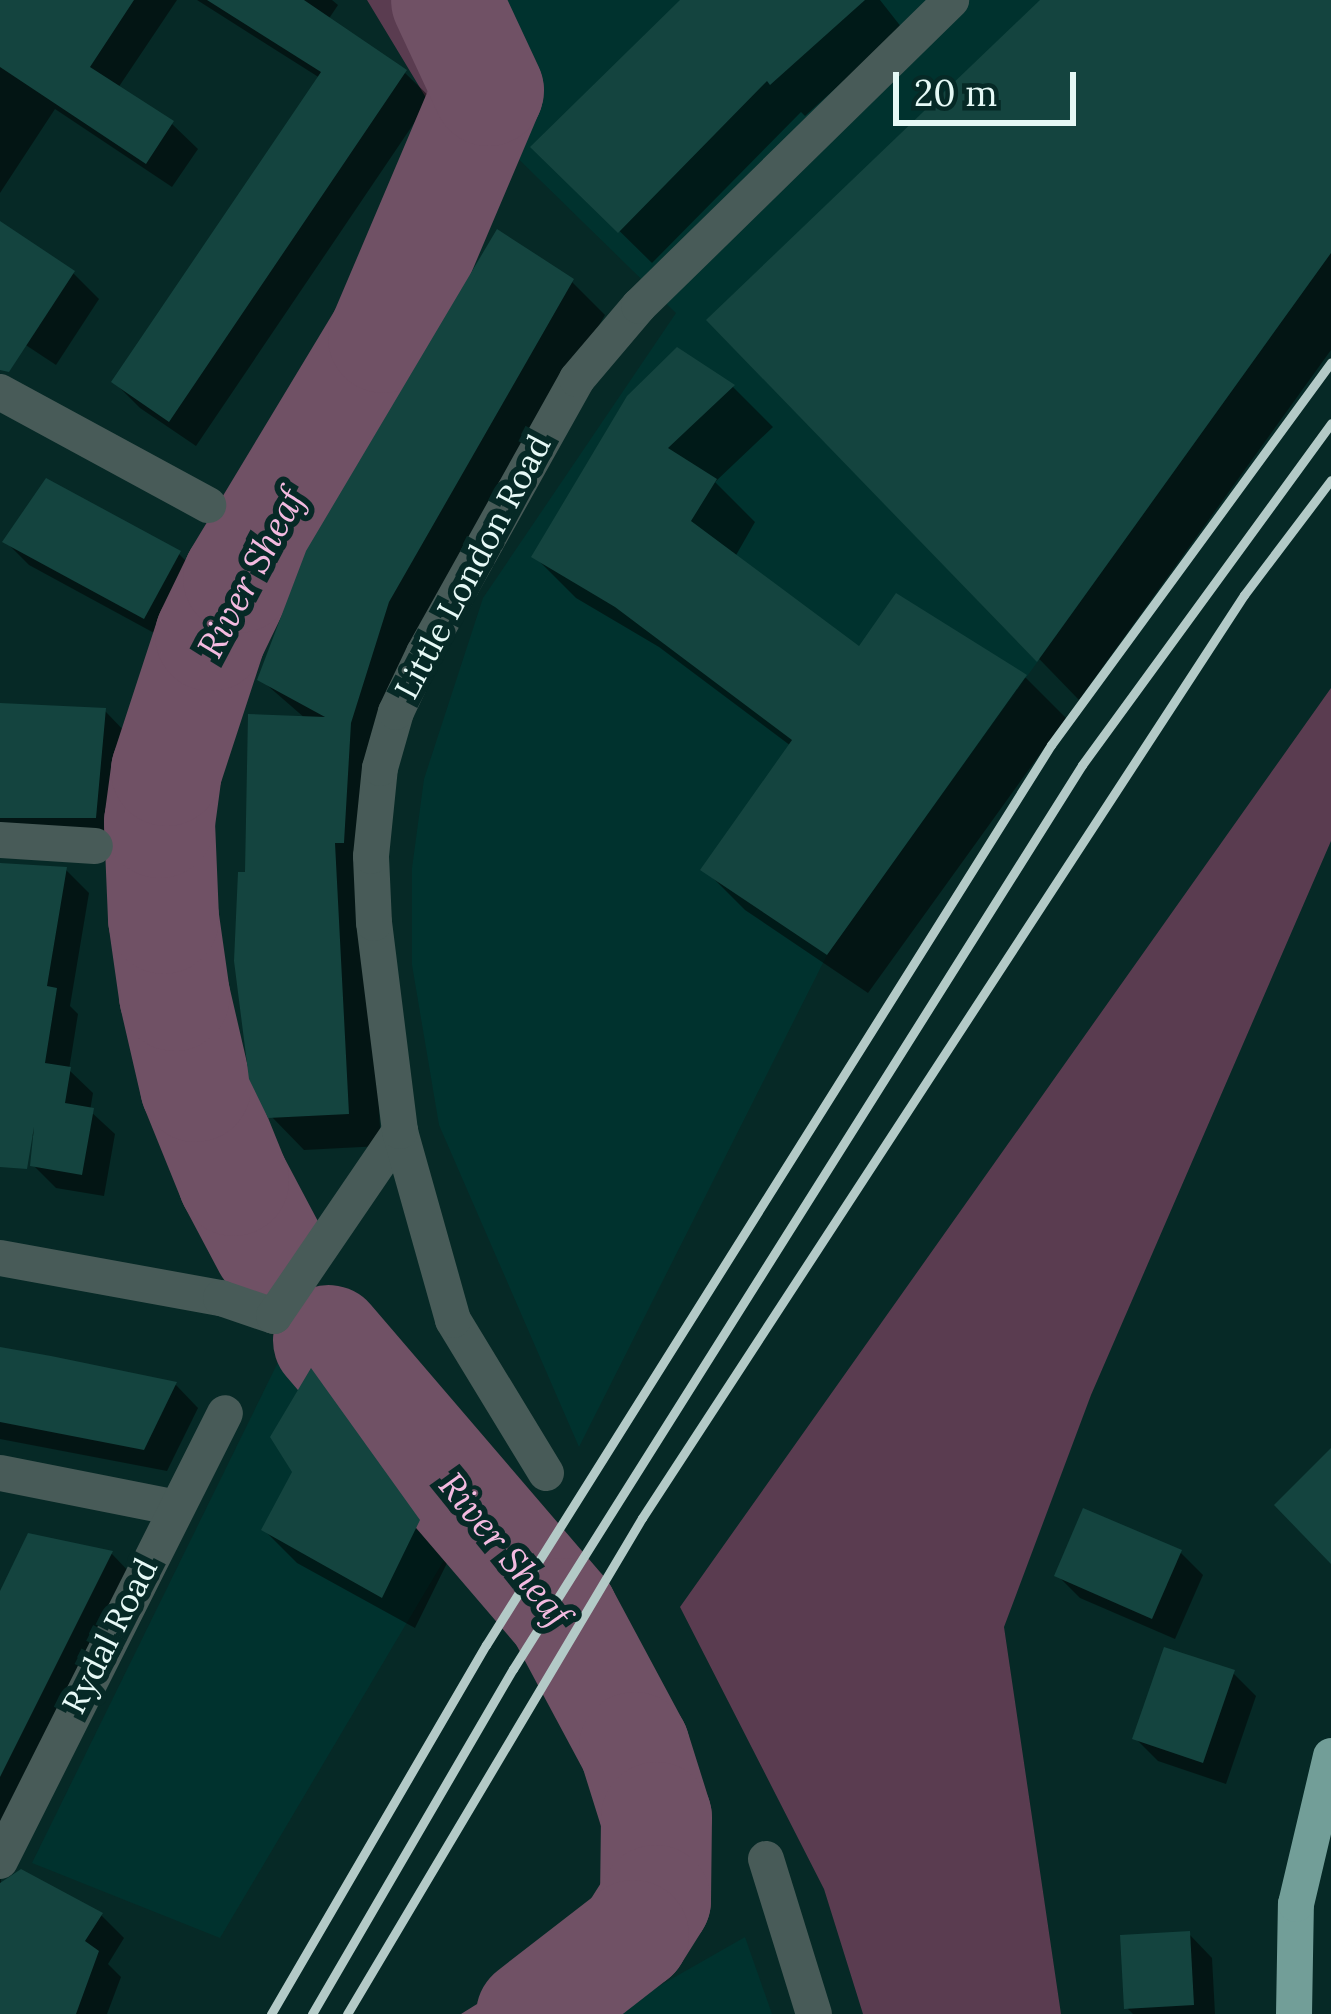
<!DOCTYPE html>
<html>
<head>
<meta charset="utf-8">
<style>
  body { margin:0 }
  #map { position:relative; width:1331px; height:2014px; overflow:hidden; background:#062926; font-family:Lora,serif }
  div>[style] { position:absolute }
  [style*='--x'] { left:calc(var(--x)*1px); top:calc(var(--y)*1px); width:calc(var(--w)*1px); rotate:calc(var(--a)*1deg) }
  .built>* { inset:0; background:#00322e }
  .forest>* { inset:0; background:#5a3c50 }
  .water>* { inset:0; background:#705165 }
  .shadow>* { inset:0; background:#0007 }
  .river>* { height:111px; margin:-55.5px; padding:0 55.5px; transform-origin:55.5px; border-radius:55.5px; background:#705165 }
  .building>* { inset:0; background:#14443f }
  .minor>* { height:36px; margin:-18px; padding:0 18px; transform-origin:18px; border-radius:18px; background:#485b58 }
  .trunk>* { height:36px; margin:-18px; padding:0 18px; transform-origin:18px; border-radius:18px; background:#729e98 }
  .rail>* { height:9px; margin:-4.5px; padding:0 4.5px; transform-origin:4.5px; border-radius:4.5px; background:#b3cac7 }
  span { translate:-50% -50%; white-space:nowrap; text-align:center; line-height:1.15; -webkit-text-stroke:12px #062926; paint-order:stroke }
  .street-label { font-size:33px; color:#e6f9f6 }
  .water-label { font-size:36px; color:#f3bae0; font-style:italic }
  .scale { position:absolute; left:893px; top:72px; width:183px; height:54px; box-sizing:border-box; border:6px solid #e6f9f6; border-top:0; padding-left:15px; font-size:36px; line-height:42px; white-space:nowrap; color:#e6f9f6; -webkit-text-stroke:9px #062926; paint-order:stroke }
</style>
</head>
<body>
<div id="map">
  <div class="built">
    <div style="clip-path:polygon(482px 0,1331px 0,1331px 253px,827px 955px,579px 1447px,439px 1125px,412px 965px,412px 868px,424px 779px,483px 598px,676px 313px,502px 143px,521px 90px,518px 69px)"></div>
    <div style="clip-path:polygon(281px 1356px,321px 1363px,460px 1533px,220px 1938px,32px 1863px)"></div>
    <div style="clip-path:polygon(745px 1937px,772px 2014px,610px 2014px)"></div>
  </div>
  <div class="forest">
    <div style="clip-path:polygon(367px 0,479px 0,521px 90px,468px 209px,404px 197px,428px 101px)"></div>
    <div style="clip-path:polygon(1331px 688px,1331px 841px,1091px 1395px,1004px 1627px,1061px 2014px,863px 2014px,824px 1889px,680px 1607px)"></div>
  </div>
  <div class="water">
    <div style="clip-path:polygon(622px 1655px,673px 1749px,691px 1834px,693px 1884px,685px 1913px,666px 1941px,579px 2014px,461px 2014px,586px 1936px,609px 1910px,617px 1870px,614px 1822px,573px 1737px)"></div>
  </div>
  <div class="shadow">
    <div style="clip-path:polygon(0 0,177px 0,118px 88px,172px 124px,198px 149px,172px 187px,55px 109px,0 193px)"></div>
    <div style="clip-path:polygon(197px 0,332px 0,338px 5px,328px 20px,405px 73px,431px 98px,196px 446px,140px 408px,114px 382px,320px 78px)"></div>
    <div style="clip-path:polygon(684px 0,880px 0,902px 28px,805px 116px,801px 112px,652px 263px,534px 147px)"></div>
    <div style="clip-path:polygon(1046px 0,1331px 0,1331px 350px,1079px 700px,710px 320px)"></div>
    <div style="clip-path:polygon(0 224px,73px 273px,99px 299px,56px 365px,0 328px)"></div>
    <div style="clip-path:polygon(572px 282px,605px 315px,421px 636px,367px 875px,381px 1146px,304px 1150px,271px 1116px,248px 875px,306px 719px,260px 679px)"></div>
    <div style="clip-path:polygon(678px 351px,733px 387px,773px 427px,715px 482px,755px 522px,735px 557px,860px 650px,897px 597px,1026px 678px,1066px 718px,868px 993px,745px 910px,704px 869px,791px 746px,659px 647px,576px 598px,535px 557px)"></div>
    <div style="clip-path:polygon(6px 542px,179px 554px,202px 577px,167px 640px,29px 565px)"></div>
    <div style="clip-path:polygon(0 706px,105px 711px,132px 739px,122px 845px,34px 844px,0 835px)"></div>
    <div style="clip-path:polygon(0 865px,66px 870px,89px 893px,70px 1006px,78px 1014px,69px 1070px,93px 1093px,90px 1111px,115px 1134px,104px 1196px,56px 1188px,33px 1165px,37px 1141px,0 1096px)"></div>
    <div style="clip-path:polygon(0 1352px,176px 1385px,198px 1408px,167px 1471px,0 1439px)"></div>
    <div style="clip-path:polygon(311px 1373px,343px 1405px,451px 1555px,415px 1628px,297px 1563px,264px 1530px,296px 1472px)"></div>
    <div style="clip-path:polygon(29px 1537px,112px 1554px,134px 1577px,0 1854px,0 1598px)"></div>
    <div style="clip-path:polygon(1180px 1552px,1203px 1575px,1175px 1639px,1080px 1598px,1057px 1575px)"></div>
    <div style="clip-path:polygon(1233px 1673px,1256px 1696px,1226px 1784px,1158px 1761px,1135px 1738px)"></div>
    <div style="clip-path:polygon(0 1870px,1px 1883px,101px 1915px,124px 1938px,108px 1964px,121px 1977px,107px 2014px,0 2014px)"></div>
    <div style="clip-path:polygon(1189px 1934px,1212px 1958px,1215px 2014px,1133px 2014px,1127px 2008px)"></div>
  </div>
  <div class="river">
    <div style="--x:268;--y:1246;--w:75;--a:-117.9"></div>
    <div style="--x:233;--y:1180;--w:101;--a:-112"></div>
    <div style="--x:195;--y:1086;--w:93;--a:-103"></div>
    <div style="--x:174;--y:995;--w:78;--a:-98.1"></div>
    <div style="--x:163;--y:918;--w:96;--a:-92.4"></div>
    <div style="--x:159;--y:822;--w:52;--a:-82.3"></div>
    <div style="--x:166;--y:770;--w:142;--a:-71.9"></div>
    <div style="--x:210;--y:635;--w:64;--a:-64.2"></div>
    <div style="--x:238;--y:577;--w:280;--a:-58.9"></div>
    <div style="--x:383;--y:337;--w:268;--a:-67"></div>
    <div style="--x:488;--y:90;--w:99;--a:-115"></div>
    <div style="--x:328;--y:1340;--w:360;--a:49.4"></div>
    <div style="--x:562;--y:1613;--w:152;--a:61.8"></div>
    <div style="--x:634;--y:1747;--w:73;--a:72.6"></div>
    <div style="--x:656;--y:1817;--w:83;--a:90.7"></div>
    <div style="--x:655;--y:1900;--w:41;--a:122.2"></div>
    <div style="--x:633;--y:1935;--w:129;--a:142.2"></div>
  </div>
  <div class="building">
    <div style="clip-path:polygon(0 0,134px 0,90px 67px,174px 121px,146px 164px,0 67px)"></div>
    <div style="clip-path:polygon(207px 0,304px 0,407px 70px,169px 422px,111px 382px,321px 72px)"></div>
    <div style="clip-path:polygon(680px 0,865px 0,770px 85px,767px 81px,618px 233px,530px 147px)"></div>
    <div style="clip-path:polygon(1040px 0,1331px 0,1331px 253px,1037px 662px,706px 320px)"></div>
    <div style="clip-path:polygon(0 221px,75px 271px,9px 372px,0 370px)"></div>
    <div style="clip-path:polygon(497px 229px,574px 279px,389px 602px,351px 723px,344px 843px,335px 843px,349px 1114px,268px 1118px,249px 1079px,234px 961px,238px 872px,245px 872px,248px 714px,325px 717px,257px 680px,306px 551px)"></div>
    <div style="clip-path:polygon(677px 347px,735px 385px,668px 448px,717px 479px,691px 521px,859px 646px,896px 593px,1027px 675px,827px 955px,700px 870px,792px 740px,615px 607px,531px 557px,627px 396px)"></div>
    <div style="clip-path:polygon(46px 478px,181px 551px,144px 619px,2px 542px)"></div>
    <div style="clip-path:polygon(0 703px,106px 708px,96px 818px,0 818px)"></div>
    <div style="clip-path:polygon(0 863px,67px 867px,47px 986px,57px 988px,45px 1063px,71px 1067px,65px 1103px,94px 1108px,82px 1175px,30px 1166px,34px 1127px,27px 1169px,0 1167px)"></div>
    <div style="clip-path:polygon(0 1347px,51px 1356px,177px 1382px,144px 1450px,0 1422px)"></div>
    <div style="clip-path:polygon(311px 1368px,420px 1520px,382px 1598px,261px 1530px,292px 1472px,270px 1437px)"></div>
    <div style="clip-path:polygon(1331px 1448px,1331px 1564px,1274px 1505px)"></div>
    <div style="clip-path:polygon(1083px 1508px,1182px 1550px,1152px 1619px,1054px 1576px)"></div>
    <div style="clip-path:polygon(28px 1533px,113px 1551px,0 1777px,0 1591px)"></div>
    <div style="clip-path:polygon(1164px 1647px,1235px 1670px,1203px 1763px,1132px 1739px)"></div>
    <div style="clip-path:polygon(21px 1869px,103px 1913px,85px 1941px,99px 1951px,76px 2014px,0 2014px,0 1883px)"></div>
    <div style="clip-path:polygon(1190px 1931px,1194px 2005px,1124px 2009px,1120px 1935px)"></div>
  </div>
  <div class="minor">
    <div style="--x:0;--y:392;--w:237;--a:28.5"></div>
    <div style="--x:0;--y:840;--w:95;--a:3.6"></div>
    <div style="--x:0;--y:1258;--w:225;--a:10.3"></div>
    <div style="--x:221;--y:1298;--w:56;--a:18.8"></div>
    <div style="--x:274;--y:1316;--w:224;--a:-55.7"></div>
    <div style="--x:0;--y:1473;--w:179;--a:11.2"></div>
    <div style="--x:546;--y:1473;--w:179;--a:-121.3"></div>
    <div style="--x:453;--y:1320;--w:196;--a:-105.7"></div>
    <div style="--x:400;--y:1131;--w:210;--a:-97.1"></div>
    <div style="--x:374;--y:923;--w:67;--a:-92.6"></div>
    <div style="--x:371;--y:856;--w:88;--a:-84.2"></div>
    <div style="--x:380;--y:768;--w:58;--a:-74.1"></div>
    <div style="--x:396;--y:712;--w:65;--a:-64.6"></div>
    <div style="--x:424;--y:653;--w:314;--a:-60.8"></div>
    <div style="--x:577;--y:379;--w:96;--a:-49.7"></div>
    <div style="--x:639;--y:306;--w:437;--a:-44.4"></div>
    <div style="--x:766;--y:1859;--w:162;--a:72.8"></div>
    <div style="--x:0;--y:1861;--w:501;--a:-63.33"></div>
  </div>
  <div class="trunk">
    <div style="--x:1294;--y:2014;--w:110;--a:-89"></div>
    <div style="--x:1296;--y:1904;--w:152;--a:-76.7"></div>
  </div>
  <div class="rail">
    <div style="--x:271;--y:2014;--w:427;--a:-59.8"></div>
    <div style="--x:486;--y:1645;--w:1063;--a:-57.88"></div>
    <div style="--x:1051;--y:745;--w:474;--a:-53.8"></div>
    <div style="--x:312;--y:2014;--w:399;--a:-59.8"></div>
    <div style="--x:513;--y:1669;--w:1068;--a:-57.81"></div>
    <div style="--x:1082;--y:765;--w:423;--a:-53.9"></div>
    <div style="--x:347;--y:2014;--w:577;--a:-59.26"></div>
    <div style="--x:642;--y:1518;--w:1102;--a:-56.89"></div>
    <div style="--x:1244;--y:595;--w:144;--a:-52.9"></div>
  </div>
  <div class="street-label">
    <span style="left:473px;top:567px;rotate:-62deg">Little London Road</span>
    <span style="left:110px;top:1636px;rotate:-63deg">Rydal Road</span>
  </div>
  <div class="water-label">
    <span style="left:251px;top:573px;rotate:-62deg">River Sheaf</span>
    <span style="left:505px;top:1550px;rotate:51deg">River Sheaf</span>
  </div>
  <div class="scale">20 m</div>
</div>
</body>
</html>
